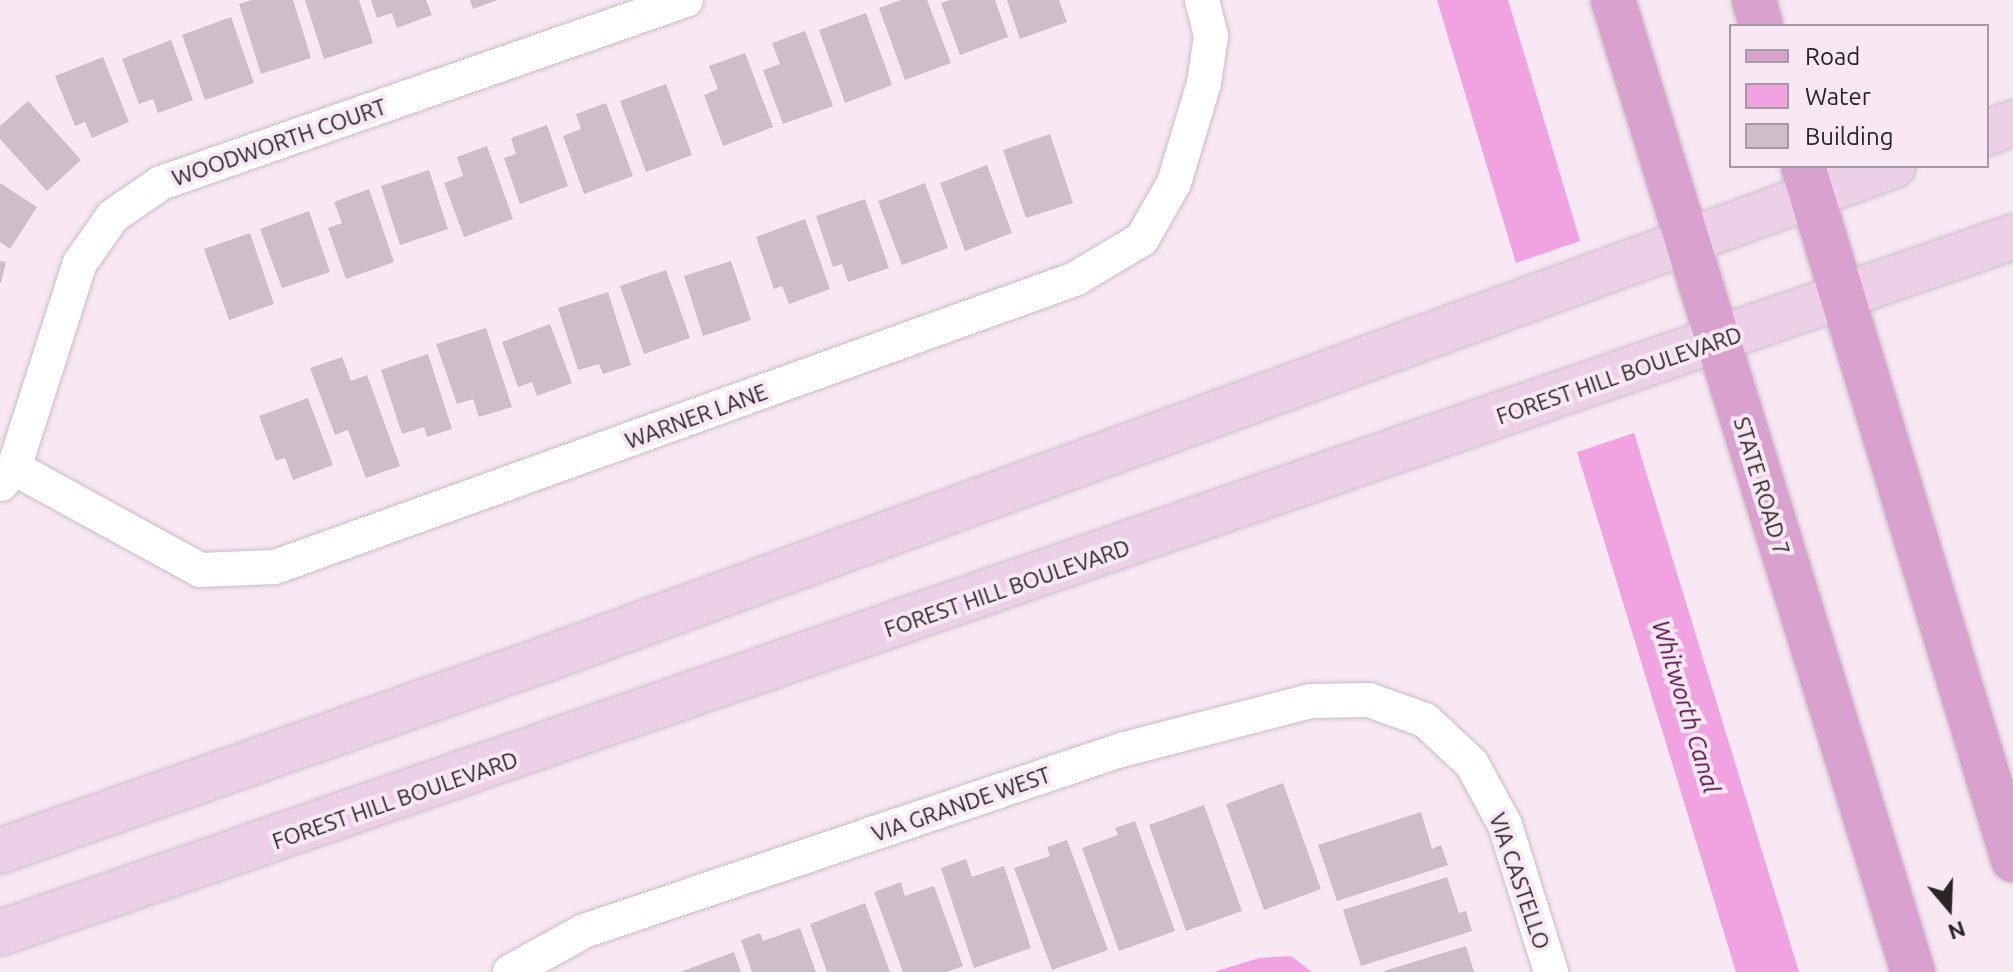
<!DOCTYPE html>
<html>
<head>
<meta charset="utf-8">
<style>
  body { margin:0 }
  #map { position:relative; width:2013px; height:972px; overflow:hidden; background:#f8e8f3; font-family:Ubuntu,sans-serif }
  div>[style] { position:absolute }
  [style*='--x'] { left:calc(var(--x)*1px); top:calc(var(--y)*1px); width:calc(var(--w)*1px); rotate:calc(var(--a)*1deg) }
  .water>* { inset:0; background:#f1a2e0 }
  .building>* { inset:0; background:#cdbec9 }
  .roads { filter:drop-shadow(0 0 2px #cbbcc7) drop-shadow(0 0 2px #cbbcc7) }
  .minor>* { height:34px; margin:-17px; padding:0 17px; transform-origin:17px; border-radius:17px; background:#fff }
  .secondary>* { height:44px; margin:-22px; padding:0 22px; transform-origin:22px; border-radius:22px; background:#ecd0e7 }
  .primary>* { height:44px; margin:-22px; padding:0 22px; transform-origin:22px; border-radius:22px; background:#d9a1ce }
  span { translate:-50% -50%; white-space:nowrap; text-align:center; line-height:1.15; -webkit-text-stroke:8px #f8e8f3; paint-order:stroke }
  .street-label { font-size:22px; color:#2a2428 }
  .water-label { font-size:24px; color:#520d48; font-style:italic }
  .legend { position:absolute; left:1729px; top:24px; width:260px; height:144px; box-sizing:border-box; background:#f8e8f3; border:2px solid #a69aa2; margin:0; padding:10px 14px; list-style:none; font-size:24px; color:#2a2428 }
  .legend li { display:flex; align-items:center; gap:16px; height:40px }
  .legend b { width:40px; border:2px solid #a69aa2 }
  .north { position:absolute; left:1909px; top:868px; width:80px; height:80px; -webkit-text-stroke:6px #f8e8f3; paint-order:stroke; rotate:161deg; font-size:22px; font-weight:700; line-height:32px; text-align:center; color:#2a2428 }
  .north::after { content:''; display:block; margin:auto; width:28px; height:36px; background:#2a2428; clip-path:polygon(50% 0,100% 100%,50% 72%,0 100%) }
</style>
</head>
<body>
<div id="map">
  <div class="water">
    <div style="clip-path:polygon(1437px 0,1508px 0,1580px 241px,1516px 263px)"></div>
    <div style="clip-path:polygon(1634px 433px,1799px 972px,1736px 972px,1577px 452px)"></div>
    <div style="clip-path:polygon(1291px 956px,1312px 972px,1214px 972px,1259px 958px)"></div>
  </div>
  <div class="building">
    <div style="clip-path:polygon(252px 0,293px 0,311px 58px,261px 74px,239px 4px)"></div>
    <div style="clip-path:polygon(305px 0,359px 0,373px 43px,324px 59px)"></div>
    <div style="clip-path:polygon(371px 0,426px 0,432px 15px,397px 28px,392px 13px,377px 18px)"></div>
    <div style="clip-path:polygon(470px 0,498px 0,473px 9px)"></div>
    <div style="clip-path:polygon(901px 0,927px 0,951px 63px,905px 80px,879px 8px)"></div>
    <div style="clip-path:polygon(950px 0,995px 0,1008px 37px,960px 55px,941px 3px)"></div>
    <div style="clip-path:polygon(1007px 0,1059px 0,1067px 22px,1020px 39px)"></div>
    <div style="clip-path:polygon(866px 13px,892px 85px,845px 103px,819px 30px)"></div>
    <div style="clip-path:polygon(231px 17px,254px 83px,205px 100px,182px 35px)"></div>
    <div style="clip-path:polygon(805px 31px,833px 106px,783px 124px,763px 70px,780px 64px,772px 43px)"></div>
    <div style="clip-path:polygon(171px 40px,193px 100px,158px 113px,153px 99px,139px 104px,122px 59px)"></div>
    <div style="clip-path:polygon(745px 53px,773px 127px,723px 146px,704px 95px,718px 89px,709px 66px)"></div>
    <div style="clip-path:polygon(103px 57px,129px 122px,92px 138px,85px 122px,75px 126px,55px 76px)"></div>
    <div style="clip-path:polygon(666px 84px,692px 155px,646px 172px,620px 101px)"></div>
    <div style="clip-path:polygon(28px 101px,81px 160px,47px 191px,0 139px,0 126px)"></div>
    <div style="clip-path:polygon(606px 103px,633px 176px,584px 194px,563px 136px,581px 129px,576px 114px)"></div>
    <div style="clip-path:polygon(547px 125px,568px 186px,520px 204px,504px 158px,516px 154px,511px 138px)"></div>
    <div style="clip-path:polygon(1050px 134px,1073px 203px,1026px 218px,1003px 150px)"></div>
    <div style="clip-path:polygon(487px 146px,513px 219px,464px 237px,444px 183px,463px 176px,457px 157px)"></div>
    <div style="clip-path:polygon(987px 165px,1012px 233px,965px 251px,940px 183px)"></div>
    <div style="clip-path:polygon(429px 170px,448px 229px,400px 245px,381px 186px)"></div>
    <div style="clip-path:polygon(0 183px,37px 207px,10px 249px,0 242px)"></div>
    <div style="clip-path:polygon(925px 183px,948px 248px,902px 265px,878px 201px)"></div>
    <div style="clip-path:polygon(369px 189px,394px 262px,346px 279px,328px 228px,342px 223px,334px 202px)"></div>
    <div style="clip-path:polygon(865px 199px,889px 268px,848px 282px,842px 264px,833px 267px,816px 216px)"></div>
    <div style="clip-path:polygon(309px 211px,330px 272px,282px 288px,260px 229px)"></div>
    <div style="clip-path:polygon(805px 219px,830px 289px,789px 304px,782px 286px,774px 289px,756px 237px)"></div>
    <div style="clip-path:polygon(250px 233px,274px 304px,229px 320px,204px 249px)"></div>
    <div style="clip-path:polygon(0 261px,6px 262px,1px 283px,0 282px)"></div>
    <div style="clip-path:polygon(731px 261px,751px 320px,703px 336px,684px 276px)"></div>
    <div style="clip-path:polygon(666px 270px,690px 338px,644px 354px,620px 286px)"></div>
    <div style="clip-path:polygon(608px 292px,631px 365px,603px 374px,599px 364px,578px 370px,558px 308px)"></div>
    <div style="clip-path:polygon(550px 324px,572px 383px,537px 396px,532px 382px,518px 387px,502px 342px)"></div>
    <div style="clip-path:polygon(486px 328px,512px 407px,479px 417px,473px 399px,457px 404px,436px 344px)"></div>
    <div style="clip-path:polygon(428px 354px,452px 429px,427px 437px,424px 427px,402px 434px,381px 370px)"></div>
    <div style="clip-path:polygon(342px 357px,351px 381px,367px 375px,400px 466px,366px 478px,348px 430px,335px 435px,310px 368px)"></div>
    <div style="clip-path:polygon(308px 398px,333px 465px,293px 480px,285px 458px,276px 461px,259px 416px)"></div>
    <div style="clip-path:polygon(1283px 783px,1321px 889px,1264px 910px,1226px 804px)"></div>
    <div style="clip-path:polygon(1204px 805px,1242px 911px,1186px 931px,1149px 825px)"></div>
    <div style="clip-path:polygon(1421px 812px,1432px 849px,1441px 845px,1448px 865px,1337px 901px,1318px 845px)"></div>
    <div style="clip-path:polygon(1135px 821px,1175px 931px,1119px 951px,1082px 848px,1118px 835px,1115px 828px)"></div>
    <div style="clip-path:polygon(1067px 840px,1108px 950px,1052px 970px,1014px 868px,1050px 856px,1047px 847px)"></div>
    <div style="clip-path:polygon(966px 859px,972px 877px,1004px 866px,1031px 948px,974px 968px,941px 868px)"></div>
    <div style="clip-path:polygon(1447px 877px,1459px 913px,1466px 911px,1472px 931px,1361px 966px,1343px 910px)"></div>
    <div style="clip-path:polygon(901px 882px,905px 896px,934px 886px,963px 966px,947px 972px,903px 972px,874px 892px)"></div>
    <div style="clip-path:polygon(865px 903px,890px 972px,827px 972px,810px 924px)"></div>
    <div style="clip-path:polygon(800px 928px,816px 972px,752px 972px,741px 940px,760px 933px,763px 941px)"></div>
    <div style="clip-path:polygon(1466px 946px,1474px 972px,1385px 972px,1384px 971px)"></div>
    <div style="clip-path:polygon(734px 952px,741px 972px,680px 972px)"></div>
  </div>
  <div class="roads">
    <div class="minor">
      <div style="--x:14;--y:468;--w:212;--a:28.7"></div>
      <div style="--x:200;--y:570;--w:75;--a:-2.3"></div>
      <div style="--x:275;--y:567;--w:850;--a:-19.8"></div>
      <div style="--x:1075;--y:279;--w:78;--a:-30.8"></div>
      <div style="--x:1142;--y:239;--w:64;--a:-60.3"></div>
      <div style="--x:1174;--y:183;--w:104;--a:-73.3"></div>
      <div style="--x:1204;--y:83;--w:48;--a:-81.5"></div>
      <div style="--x:1211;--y:36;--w:37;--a:-104"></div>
      <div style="--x:1;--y:484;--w:21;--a:-51"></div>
      <div style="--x:14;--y:468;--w:215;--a:-72.2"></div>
      <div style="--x:80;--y:263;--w:57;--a:-54.9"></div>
      <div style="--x:113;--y:216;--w:58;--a:-34.5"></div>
      <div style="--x:161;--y:183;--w:556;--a:-19.22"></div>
      <div style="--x:510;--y:972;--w:85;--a:-29"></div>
      <div style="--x:584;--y:931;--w:567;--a:-18.63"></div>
      <div style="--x:1121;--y:750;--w:195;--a:-14.5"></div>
      <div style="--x:1310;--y:701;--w:59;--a:-1"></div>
      <div style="--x:1369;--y:700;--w:59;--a:19.7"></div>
      <div style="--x:1425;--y:720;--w:64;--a:43.1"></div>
      <div style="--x:1472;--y:764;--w:69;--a:61.6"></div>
      <div style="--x:1505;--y:825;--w:154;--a:72.6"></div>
    </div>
    <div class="secondary">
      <div style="--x:1987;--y:133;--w:28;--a:-21"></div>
      <div style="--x:0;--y:851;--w:587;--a:-19.39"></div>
      <div style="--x:554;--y:656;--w:1426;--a:-20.1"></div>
      <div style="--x:0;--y:933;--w:2130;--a:-19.07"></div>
    </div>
    <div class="primary">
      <div style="--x:1613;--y:0;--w:1017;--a:72.85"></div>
      <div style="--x:1754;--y:0;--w:27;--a:75"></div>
      <div style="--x:1803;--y:166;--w:725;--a:73.16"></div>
    </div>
  </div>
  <div class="street-label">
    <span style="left:279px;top:142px;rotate:-19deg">WOODWORTH COURT</span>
    <span style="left:1619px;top:375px;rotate:-19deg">FOREST HILL BOULEVARD</span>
    <span style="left:696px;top:416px;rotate:-20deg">WARNER LANE</span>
    <span style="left:1762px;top:486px;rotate:73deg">STATE ROAD 7</span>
    <span style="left:1007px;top:588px;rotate:-19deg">FOREST HILL BOULEVARD</span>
    <span style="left:395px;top:800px;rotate:-19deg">FOREST HILL BOULEVARD</span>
    <span style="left:961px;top:804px;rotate:-19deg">VIA GRANDE WEST</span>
    <span style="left:1520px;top:881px;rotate:71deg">VIA CASTELLO</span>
  </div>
  <div class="water-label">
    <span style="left:1686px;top:707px;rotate:73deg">Whitworth Canal</span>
  </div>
  <ul class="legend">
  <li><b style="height:10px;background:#d9a1ce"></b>Road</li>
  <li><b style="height:22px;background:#f1a2e0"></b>Water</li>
  <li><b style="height:22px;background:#cdbec9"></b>Building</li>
  </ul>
  <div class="north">N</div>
</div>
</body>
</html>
